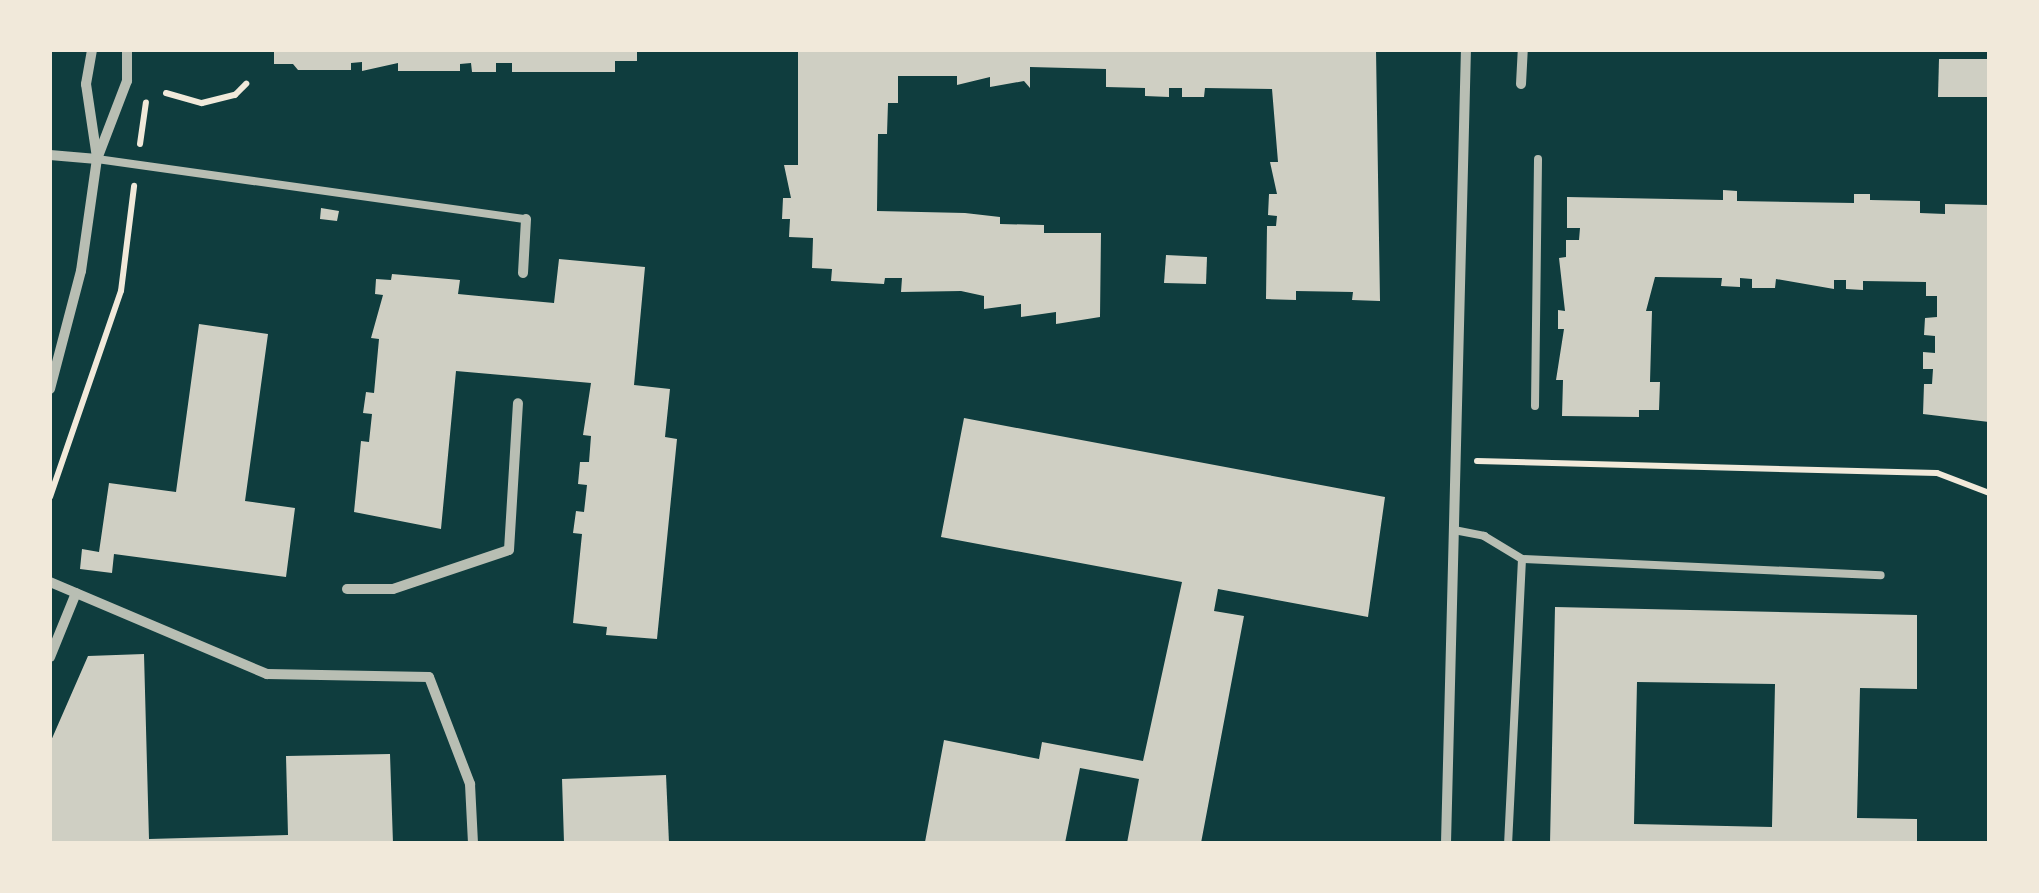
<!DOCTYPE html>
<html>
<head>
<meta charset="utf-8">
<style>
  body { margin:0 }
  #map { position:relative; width:2039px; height:893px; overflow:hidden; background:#0f3d3e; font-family:Montserrat,sans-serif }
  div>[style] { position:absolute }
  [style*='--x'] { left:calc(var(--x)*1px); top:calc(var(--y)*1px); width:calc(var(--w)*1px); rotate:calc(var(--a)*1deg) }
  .building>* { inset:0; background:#cfcfc3 }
  .path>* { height:6px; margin:-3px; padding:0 3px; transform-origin:3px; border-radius:3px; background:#f1e9da }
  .service>* { height:8px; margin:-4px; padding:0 4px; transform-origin:4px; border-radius:4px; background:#b8beb3 }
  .minor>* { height:10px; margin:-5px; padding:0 5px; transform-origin:5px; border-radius:5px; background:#b8beb3 }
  span { translate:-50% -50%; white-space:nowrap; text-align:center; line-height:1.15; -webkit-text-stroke:9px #f1e9da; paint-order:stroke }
  .frame { position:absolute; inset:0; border:52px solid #f1e9da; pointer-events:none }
</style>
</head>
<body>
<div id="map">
  <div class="building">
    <div style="clip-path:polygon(274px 50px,637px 50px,637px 61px,615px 61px,615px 72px,512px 72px,512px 63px,496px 63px,496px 72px,472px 72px,471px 63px,460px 64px,460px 71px,398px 71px,398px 63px,362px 71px,362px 62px,351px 63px,351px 70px,298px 70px,293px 64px,274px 64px)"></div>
    <div style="clip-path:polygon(798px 50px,1376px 50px,1380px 301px,1352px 300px,1353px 292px,1296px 291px,1296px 300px,1266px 299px,1267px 226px,1276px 226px,1277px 216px,1268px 215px,1269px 194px,1277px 194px,1270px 162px,1278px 162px,1272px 89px,1205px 88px,1204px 97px,1182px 97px,1182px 88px,1169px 88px,1169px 97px,1145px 96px,1145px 88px,1106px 87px,1106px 69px,1030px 67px,1030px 88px,1024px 81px,990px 87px,990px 77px,957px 85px,957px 76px,898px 76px,898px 103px,888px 103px,887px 134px,878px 134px,877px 211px,965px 213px,1000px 217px,1000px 224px,1044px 225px,1044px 233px,1101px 233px,1100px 317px,1056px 324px,1056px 312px,1021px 317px,1021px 304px,984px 309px,984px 296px,961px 291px,901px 292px,902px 278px,885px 278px,884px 284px,831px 281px,832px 269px,812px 268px,813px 238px,789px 237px,790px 219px,782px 219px,783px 198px,791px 198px,784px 165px,798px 165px)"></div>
    <div style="clip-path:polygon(1939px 59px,1989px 59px,1989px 97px,1938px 97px)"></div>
    <div style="clip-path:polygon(1723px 190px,1737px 191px,1737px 201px,1854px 203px,1854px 194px,1870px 194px,1870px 200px,1920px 201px,1920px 213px,1945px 214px,1945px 204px,1989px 205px,1989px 422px,1923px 414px,1924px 384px,1932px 384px,1933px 369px,1923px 369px,1923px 352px,1935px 353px,1935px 336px,1924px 335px,1925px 318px,1937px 317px,1937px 296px,1926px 296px,1926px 282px,1863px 281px,1863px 290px,1846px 289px,1846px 280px,1834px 280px,1834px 289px,1776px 279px,1775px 288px,1752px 288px,1752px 279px,1740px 278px,1740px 287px,1721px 286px,1722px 278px,1655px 277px,1646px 311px,1652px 311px,1650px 382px,1660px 382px,1659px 410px,1639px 410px,1639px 417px,1562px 416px,1563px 380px,1556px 380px,1564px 329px,1558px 329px,1558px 310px,1565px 311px,1559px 258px,1566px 257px,1566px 240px,1579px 240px,1580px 228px,1567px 228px,1567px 197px,1723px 200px)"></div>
    <div style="clip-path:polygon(321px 208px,339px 211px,337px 221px,320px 219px)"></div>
    <div style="clip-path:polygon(1166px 255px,1207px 257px,1206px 284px,1164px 283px)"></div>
    <div style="clip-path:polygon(559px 259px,645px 267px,634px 385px,670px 389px,665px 437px,677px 439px,657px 639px,606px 635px,607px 627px,573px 623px,582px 534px,573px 533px,576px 511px,584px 512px,587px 485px,578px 484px,580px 462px,589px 462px,591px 436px,583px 435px,591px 383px,456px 371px,441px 529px,354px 512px,361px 441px,369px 442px,372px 414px,363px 413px,366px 392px,374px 393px,379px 339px,371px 338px,383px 295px,375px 294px,376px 279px,391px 280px,392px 274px,460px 280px,458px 294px,554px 303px)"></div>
    <div style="clip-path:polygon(199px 324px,268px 334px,245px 501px,295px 508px,286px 577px,114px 554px,112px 573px,80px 569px,82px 549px,99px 552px,109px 483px,176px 492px)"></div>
    <div style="clip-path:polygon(964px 418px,1385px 497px,1368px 617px,1218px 589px,1214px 611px,1244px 616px,1201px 843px,1127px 843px,1139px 779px,1080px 768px,1065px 843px,925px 842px,944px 740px,1039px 759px,1042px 742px,1143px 761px,1182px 582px,941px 537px)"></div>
    <div style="clip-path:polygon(evenodd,1555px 607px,1917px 615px,1917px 689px,1860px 688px,1857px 818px,1917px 819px,1917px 843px,1550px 843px,1555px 607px,1637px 682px,1775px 684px,1772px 827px,1634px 824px,1637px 682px)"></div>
    <div style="clip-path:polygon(144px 654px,149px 839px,288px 835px,286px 756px,390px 754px,393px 843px,50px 843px,50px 743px,88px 656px)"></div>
    <div style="clip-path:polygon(666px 775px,669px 843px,564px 843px,562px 779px)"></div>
  </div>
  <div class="path">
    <div style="--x:166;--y:93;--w:37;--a:16"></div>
    <div style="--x:202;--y:103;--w:34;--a:-14"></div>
    <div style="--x:235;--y:95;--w:16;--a:-45"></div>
    <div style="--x:140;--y:144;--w:42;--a:-81.9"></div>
    <div style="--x:1477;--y:461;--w:460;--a:1.5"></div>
    <div style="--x:1937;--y:473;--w:56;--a:21"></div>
    <div style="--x:50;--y:497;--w:218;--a:-71"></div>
    <div style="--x:121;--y:291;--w:106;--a:-82.9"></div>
  </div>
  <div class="service">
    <div style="--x:97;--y:159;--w:433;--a:8"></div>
    <div style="--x:1535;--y:406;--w:247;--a:-89.3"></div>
    <div style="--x:1454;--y:530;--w:31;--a:11"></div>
    <div style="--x:1484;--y:536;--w:44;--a:31.2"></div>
    <div style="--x:1522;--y:559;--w:284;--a:92.8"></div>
    <div style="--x:1522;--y:559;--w:359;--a:2.6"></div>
  </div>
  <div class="minor">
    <div style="--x:92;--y:50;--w:35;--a:100"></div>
    <div style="--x:86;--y:84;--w:75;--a:81.5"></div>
    <div style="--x:1521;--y:84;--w:34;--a:-87"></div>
    <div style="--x:50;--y:155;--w:47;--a:4.9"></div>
    <div style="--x:523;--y:273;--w:54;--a:-86.8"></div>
    <div style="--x:50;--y:389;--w:122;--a:-75.3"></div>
    <div style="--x:81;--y:271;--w:113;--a:-81.9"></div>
    <div style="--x:97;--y:159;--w:84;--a:-69"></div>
    <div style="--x:127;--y:81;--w:31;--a:-90"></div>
    <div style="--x:50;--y:582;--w:236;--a:23"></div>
    <div style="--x:267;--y:674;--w:162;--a:1.1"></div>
    <div style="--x:429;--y:677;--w:115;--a:69"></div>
    <div style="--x:470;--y:784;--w:59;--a:87.1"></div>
    <div style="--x:347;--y:589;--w:46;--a:0"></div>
    <div style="--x:393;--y:589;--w:122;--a:-18.6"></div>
    <div style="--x:509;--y:550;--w:147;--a:-86.5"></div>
    <div style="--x:50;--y:657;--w:69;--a:-67.9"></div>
    <div style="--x:1446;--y:843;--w:793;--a:-88.56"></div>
  </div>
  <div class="frame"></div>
</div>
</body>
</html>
